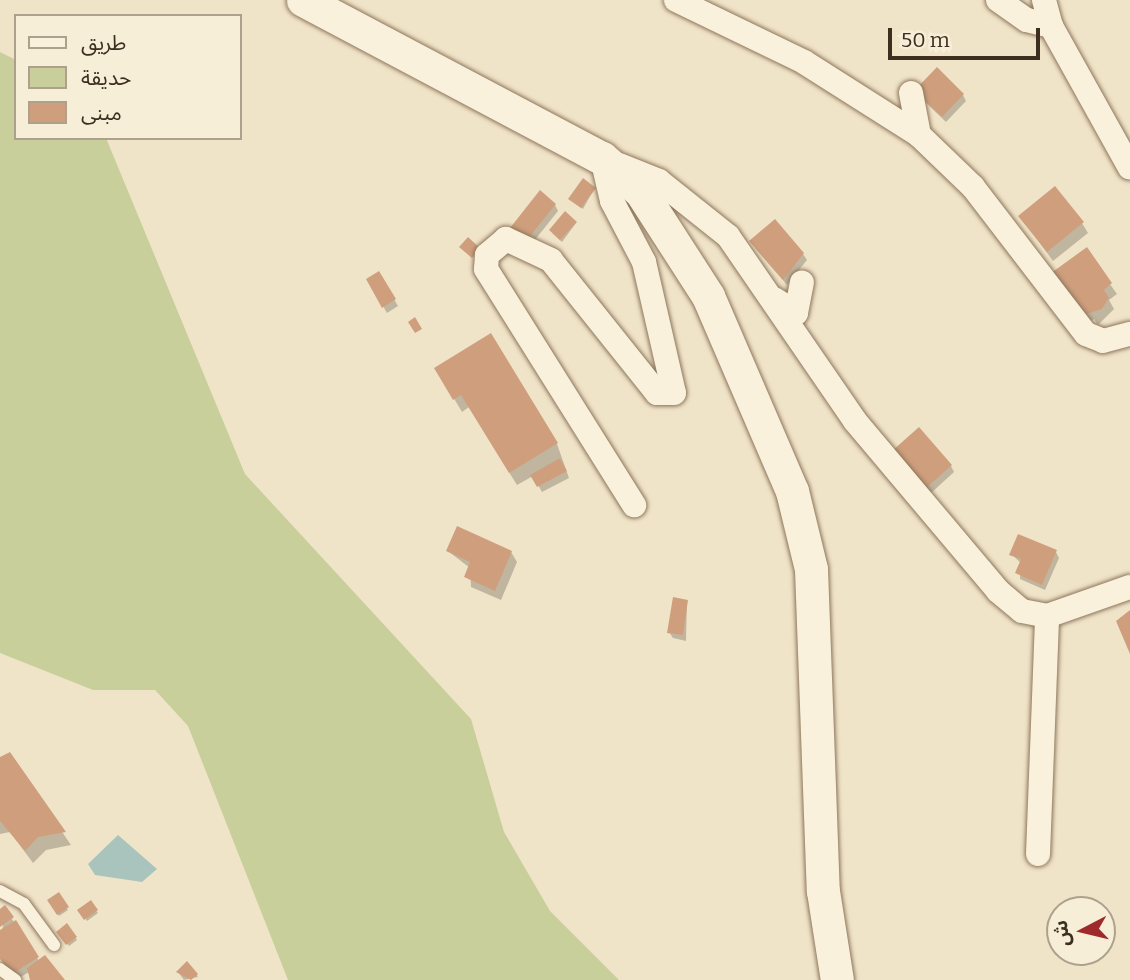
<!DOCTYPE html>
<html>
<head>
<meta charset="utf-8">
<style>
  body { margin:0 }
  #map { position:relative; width:1130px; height:980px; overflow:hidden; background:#f0e4c8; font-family:Bitter,"Noto Sans Arabic",serif }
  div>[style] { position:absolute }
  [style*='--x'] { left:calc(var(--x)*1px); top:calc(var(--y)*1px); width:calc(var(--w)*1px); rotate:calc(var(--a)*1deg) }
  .green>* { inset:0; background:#c9cf9b }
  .water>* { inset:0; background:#a9c4bc }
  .shadow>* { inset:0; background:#0003 }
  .building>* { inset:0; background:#cf9f7d }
  .roads { filter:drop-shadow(0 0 2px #8d765c) drop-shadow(0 0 2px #8d765c) }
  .lane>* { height:12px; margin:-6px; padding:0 6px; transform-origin:6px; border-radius:6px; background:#faf1dc }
  .street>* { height:24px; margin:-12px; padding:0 12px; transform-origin:12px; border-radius:12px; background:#faf1dc }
  .secondary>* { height:33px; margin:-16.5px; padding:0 16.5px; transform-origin:16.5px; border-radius:16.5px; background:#faf1dc }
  span { translate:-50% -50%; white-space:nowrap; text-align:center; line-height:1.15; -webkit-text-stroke:7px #f7eed8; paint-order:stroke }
  .legend { position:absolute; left:14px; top:14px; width:228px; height:126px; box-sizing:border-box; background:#f7eed8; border:2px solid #ada18e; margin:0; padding:9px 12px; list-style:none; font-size:21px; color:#3d2e20 }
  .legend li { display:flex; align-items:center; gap:14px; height:35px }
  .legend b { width:35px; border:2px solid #ada18e }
  .north { position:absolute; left:1046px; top:896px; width:70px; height:70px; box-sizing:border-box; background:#f7eed8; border:2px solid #ada18e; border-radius:50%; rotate:263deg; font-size:19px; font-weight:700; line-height:28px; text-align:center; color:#3d2e20 }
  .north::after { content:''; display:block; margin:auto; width:24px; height:32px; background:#9e2a2b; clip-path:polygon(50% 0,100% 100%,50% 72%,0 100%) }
  .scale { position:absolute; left:888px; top:28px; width:152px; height:32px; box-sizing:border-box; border:4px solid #3d2e20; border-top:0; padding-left:9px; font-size:21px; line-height:24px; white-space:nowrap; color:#3d2e20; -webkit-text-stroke:5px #f7eed8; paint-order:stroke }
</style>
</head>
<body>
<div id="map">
  <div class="green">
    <div style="clip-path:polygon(0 52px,16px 60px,16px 138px,106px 138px,245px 474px,471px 719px,504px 832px,550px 911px,619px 980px,288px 980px,188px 726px,155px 690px,93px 690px,0 653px)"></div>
  </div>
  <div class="water">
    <div style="clip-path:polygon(118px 835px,157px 869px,142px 882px,95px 875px,88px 864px)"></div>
  </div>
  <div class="shadow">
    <div style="clip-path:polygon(963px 95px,966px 101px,946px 122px,920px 97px)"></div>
    <div style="clip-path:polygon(594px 189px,583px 209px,572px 201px)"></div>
    <div style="clip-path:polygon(555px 205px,558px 211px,530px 246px,515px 234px)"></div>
    <div style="clip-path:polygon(1020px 216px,1082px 223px,1088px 233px,1053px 261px)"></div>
    <div style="clip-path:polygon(576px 223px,562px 242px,552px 233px)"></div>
    <div style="clip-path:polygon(755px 248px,803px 254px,807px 260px,787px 285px)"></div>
    <div style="clip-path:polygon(1086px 250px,1117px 294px,1109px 300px,1114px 309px,1098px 325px,1094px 319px,1084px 326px)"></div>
    <div style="clip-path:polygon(379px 273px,398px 306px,387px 313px,368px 280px)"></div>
    <div style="clip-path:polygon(436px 368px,557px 444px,569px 478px,542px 492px,533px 476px,517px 485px,469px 407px,462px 412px)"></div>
    <div style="clip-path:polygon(898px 457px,951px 466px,954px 472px,930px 494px)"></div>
    <div style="clip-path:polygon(448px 551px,511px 552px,517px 562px,501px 600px,471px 587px,470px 568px)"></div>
    <div style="clip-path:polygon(1056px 552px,1059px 558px,1045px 590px,1020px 579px,1021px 563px,1011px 554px)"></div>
    <div style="clip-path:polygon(687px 601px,686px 641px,673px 638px,669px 632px)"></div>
    <div style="clip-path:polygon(9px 754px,71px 845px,46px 850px,33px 863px,10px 832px,0 834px,0 759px)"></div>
    <div style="clip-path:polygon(58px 895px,68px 910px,59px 916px,49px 901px)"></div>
    <div style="clip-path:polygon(90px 903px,98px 913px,87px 921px,80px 910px)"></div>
    <div style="clip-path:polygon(5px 908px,39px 961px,63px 980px,33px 980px,31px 971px,17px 979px,0 949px)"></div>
    <div style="clip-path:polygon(67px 926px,77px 940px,69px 946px,58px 932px)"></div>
    <div style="clip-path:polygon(178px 972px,197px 975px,198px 977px,184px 980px)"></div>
  </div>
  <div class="building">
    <div style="clip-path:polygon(937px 67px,964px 94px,942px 117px,914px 91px)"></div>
    <div style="clip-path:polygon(583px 178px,596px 188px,581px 208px,568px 199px)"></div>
    <div style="clip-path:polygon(1055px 186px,1084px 222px,1047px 252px,1018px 216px)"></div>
    <div style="clip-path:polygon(540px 190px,556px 204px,526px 241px,510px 228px)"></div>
    <div style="clip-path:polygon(565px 211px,577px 222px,560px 240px,549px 230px)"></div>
    <div style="clip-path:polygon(775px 219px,804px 253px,783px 280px,749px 241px)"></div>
    <div style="clip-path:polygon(468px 237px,481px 249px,472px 258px,459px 247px)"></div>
    <div style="clip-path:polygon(1087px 247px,1112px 283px,1104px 290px,1109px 298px,1102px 309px,1077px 317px,1047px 276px)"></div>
    <div style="clip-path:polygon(379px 271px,396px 299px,382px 308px,366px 279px)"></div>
    <div style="clip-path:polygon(415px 317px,422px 329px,415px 333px,408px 322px)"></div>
    <div style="clip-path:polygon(491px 333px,558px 443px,509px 473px,461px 395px,453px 400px,434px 368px)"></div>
    <div style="clip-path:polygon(919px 427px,952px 465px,925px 489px,892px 451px)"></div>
    <div style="clip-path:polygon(560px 458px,567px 471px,537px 487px,530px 475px)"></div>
    <div style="clip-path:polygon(457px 526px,512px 551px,495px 591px,464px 577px,470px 562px,446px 551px)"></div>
    <div style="clip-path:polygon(1018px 534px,1057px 550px,1042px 585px,1015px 573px,1021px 559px,1009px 555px)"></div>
    <div style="clip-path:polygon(673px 597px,688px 600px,683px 635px,667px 633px)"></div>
    <div style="clip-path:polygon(1130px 610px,1130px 654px,1116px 621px)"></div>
    <div style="clip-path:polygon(10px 752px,66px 832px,38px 837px,25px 851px,0 821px,0 757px)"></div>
    <div style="clip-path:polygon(59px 892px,69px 907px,57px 915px,47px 900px)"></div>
    <div style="clip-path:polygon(91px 900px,98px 910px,84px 920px,77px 910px)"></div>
    <div style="clip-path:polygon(5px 905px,14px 917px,0 927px,0 909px)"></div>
    <div style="clip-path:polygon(16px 920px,39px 957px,12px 974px,0 959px,0 930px)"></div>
    <div style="clip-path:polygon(67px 923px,77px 937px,66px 945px,56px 932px)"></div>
    <div style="clip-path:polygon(45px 955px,65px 980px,30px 980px,27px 968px)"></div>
    <div style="clip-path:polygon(187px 961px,198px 974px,191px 980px,176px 972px)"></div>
  </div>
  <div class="roads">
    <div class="lane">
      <div style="--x:0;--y:891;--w:27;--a:28"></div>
      <div style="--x:24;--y:904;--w:51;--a:53.8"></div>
      <div style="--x:0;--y:969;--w:19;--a:36"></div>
    </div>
    <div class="street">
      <div style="--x:676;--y:0;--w:142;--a:25.8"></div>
      <div style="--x:804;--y:62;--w:136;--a:32.4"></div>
      <div style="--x:919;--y:135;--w:75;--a:43.9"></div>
      <div style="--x:973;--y:187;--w:185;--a:52.5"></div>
      <div style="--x:1086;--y:334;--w:18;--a:22"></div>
      <div style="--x:1103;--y:341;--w:28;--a:-15"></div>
      <div style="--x:998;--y:0;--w:35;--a:35"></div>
      <div style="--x:1027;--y:20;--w:25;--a:14"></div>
      <div style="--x:1044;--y:0;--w:27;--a:75"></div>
      <div style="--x:1051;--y:26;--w:162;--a:60.9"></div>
      <div style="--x:911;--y:93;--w:43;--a:79.2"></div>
      <div style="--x:602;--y:158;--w:44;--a:76.9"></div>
      <div style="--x:612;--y:201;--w:69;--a:62.3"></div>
      <div style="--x:644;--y:262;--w:134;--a:77.1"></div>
      <div style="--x:674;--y:393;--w:17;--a:180"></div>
      <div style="--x:657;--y:393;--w:170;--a:-128.6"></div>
      <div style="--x:551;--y:260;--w:50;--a:-155"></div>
      <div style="--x:506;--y:239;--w:25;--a:140"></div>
      <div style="--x:487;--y:255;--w:14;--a:94"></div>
      <div style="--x:486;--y:269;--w:279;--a:57.9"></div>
      <div style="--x:619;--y:165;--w:43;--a:21.8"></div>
      <div style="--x:659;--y:181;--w:88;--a:38.6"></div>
      <div style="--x:728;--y:236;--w:224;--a:55.5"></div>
      <div style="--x:855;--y:421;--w:222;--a:49.9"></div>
      <div style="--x:998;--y:591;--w:31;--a:40"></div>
      <div style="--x:1022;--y:611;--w:25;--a:11"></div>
      <div style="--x:1047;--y:616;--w:88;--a:-19.3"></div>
      <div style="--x:774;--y:299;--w:26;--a:32"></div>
      <div style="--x:796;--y:313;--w:31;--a:-79"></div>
      <div style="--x:1038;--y:854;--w:238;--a:-87.8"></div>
    </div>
    <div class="secondary">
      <div style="--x:303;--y:0;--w:338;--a:27.9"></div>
      <div style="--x:602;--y:158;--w:52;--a:41.1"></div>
      <div style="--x:641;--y:192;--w:124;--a:57.2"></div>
      <div style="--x:708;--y:296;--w:212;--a:66.7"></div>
      <div style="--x:792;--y:491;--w:80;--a:76.3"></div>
      <div style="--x:811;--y:569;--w:322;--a:87.9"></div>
      <div style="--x:823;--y:891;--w:90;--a:81.1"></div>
    </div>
  </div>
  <ul class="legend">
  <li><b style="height:9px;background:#faf1dc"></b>طريق</li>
  <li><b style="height:19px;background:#c9cf9b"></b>حديقة</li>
  <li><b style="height:19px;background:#cf9f7d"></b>مبنى</li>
  </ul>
  <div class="north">ش</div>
  <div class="scale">50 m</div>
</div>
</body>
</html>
